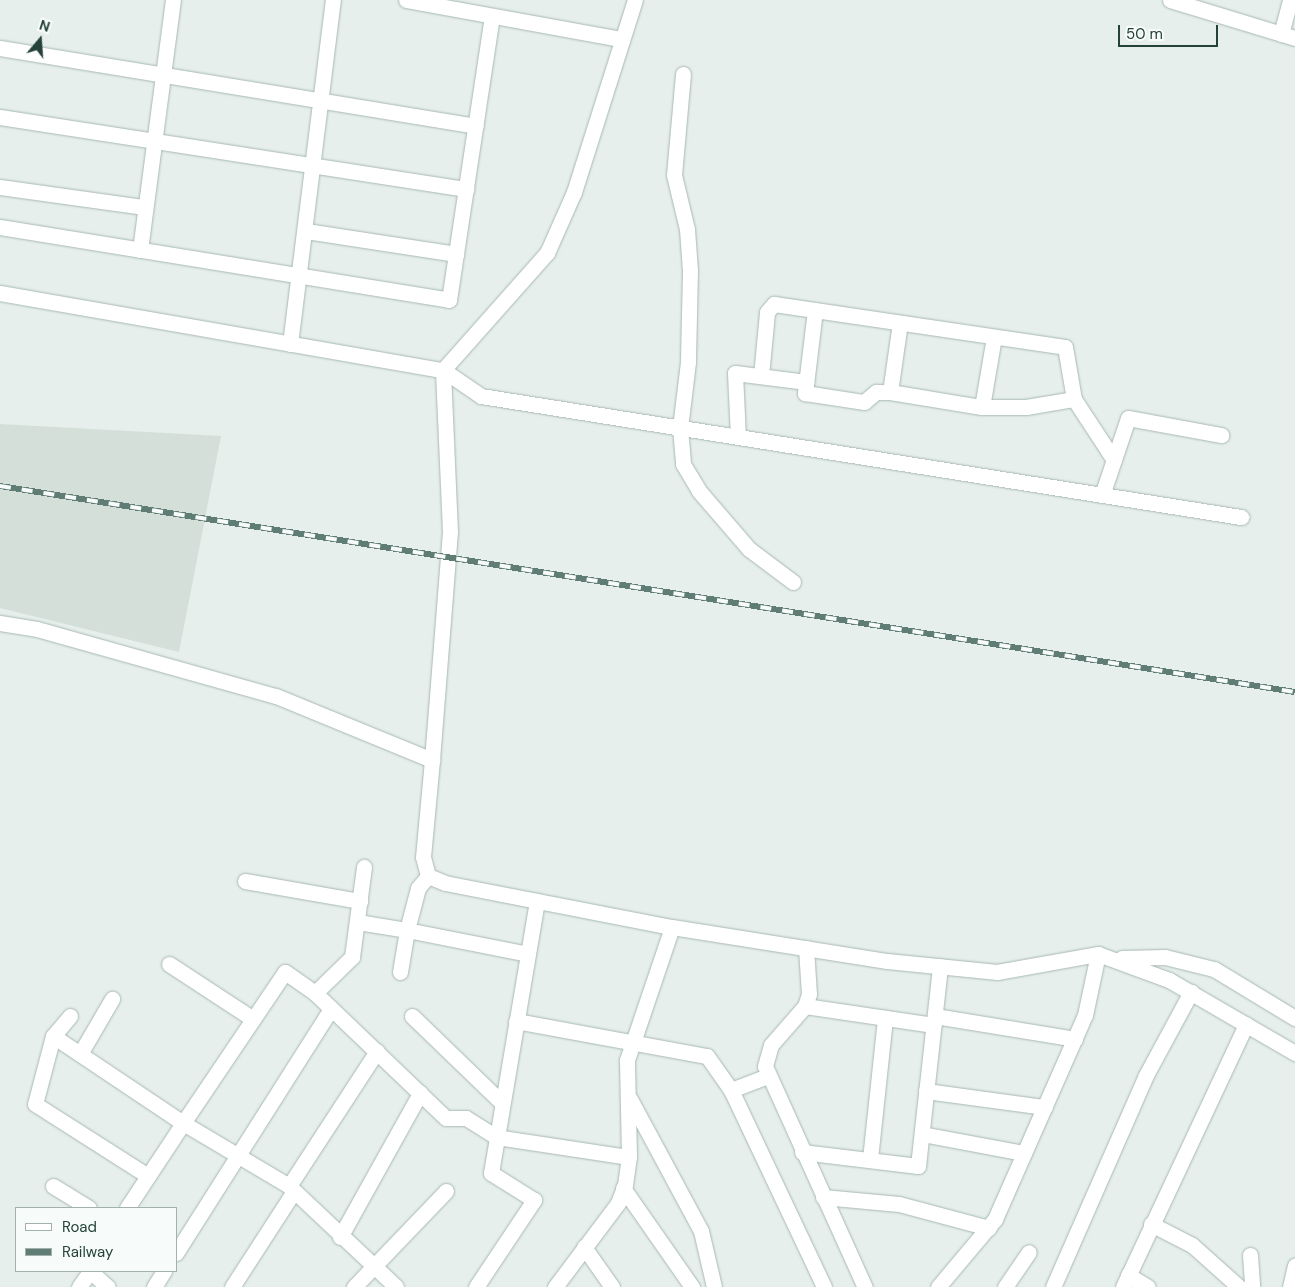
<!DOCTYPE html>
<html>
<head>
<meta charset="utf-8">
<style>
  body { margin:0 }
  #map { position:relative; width:1295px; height:1287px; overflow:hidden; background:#e6efeb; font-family:"DM Sans",sans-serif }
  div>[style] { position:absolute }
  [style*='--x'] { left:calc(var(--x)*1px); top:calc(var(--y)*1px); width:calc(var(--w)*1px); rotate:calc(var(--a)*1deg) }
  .built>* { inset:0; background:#d4dfda }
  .roads { filter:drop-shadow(0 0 1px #a8b8b2) drop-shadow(0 0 1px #a8b8b2) }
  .minor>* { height:15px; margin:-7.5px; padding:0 7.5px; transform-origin:7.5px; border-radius:7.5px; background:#fff }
  .tertiary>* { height:15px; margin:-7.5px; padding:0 7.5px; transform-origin:7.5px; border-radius:7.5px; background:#fff }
  .secondary>* { height:15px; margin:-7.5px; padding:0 7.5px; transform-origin:7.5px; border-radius:7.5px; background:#fff }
  .rail>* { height:5.5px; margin-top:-2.75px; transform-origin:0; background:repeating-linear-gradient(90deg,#f7fbf9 0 11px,#5f7d75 0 22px); box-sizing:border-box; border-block:1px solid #5f7d75 }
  span { translate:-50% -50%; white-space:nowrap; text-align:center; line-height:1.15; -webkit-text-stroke:4px #f7fbf9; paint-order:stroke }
  .legend { position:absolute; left:15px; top:1207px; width:162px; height:65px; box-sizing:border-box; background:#f7fbf9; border:1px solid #a3b1ad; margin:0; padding:6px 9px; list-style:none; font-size:15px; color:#24423a }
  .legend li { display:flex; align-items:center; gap:10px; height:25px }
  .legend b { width:25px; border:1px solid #a3b1ad }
  .north { position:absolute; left:15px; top:15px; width:50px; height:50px; -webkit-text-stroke:4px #f7fbf9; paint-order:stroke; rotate:18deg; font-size:14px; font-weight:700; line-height:20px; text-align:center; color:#24423a }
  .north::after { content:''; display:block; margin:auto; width:18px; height:22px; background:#24423a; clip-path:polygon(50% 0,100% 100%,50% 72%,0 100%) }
  .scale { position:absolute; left:1118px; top:25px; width:100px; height:22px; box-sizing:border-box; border:2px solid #24423a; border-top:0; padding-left:6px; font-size:15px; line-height:18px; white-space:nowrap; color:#24423a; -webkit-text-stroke:4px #f7fbf9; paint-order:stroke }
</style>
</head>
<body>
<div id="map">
  <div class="built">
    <div style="clip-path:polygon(0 424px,221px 436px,179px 652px,0 608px)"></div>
  </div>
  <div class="roads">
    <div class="minor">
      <div style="--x:406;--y:0;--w:219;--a:10.3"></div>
      <div style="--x:1281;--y:34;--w:35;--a:-75"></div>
      <div style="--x:0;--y:48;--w:482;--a:9.3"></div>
      <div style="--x:683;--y:74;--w:101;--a:95.1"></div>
      <div style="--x:674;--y:175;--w:56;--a:76.5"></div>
      <div style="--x:687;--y:229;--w:42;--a:85.9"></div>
      <div style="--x:690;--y:271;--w:91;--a:91.3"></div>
      <div style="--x:688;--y:362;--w:66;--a:96.9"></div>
      <div style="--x:680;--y:428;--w:36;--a:85"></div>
      <div style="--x:683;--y:464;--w:31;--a:59"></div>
      <div style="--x:699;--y:491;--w:77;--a:49.2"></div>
      <div style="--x:749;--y:549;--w:55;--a:36.9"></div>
      <div style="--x:0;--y:117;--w:472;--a:8.8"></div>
      <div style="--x:0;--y:187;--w:146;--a:7.9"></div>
      <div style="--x:0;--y:227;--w:455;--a:9.2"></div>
      <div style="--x:449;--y:300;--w:286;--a:-81.4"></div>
      <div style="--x:306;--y:231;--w:152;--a:8.7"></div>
      <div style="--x:140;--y:250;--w:252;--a:-82.5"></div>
      <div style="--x:0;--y:293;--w:450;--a:9.9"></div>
      <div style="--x:443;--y:370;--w:46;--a:34.4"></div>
      <div style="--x:481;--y:396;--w:770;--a:9.05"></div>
      <div style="--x:815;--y:310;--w:84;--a:96.9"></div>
      <div style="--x:805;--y:393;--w:60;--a:8.7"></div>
      <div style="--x:864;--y:402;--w:16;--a:-40"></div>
      <div style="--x:876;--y:392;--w:14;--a:0"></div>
      <div style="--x:890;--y:392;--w:93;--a:9.3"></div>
      <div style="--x:982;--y:407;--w:44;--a:0"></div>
      <div style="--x:1026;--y:407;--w:49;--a:-9.5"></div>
      <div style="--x:290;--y:344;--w:347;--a:-82.9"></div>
      <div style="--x:761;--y:376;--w:64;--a:-84.6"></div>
      <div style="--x:767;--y:312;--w:11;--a:-49"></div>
      <div style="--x:774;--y:304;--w:294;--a:8.4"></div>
      <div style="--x:1065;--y:347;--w:53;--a:80.2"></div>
      <div style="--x:1074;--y:399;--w:73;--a:56.7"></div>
      <div style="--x:890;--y:392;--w:70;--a:-81.8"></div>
      <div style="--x:982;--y:407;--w:71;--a:-80.3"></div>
      <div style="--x:738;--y:437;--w:64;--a:-92.7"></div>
      <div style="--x:735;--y:373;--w:72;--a:7.2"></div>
      <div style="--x:1102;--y:495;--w:81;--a:-71.3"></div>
      <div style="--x:1128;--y:418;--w:95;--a:10.4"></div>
      <div style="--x:432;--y:760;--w:97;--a:95.3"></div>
      <div style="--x:423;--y:857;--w:20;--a:75"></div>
      <div style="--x:428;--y:876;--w:18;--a:22"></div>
      <div style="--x:445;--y:883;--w:231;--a:11"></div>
      <div style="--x:672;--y:927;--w:218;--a:9"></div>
      <div style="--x:887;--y:961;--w:111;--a:5.7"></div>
      <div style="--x:997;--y:972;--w:103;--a:-10.1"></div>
      <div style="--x:1098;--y:954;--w:76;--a:20.1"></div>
      <div style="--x:1169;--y:980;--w:146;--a:30.1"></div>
      <div style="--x:245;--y:881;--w:117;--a:9.9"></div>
      <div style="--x:358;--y:922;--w:50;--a:9.3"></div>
      <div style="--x:407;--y:930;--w:43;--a:-75.3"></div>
      <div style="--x:418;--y:888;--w:16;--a:-50"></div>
      <div style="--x:806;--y:948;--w:46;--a:86.3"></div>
      <div style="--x:809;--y:994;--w:13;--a:108"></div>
      <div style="--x:805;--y:1006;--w:52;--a:131.1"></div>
      <div style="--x:771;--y:1045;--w:22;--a:106"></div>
      <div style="--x:765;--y:1066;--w:243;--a:65.7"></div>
      <div style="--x:1122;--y:958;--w:43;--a:-1.3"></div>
      <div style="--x:1165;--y:957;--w:50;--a:13.8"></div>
      <div style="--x:1214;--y:969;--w:95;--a:31.2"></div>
      <div style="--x:169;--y:964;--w:100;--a:33.2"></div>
      <div style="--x:400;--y:972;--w:43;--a:-80.5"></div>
      <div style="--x:407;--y:930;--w:123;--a:11.2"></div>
      <div style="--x:315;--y:993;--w:52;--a:-44.2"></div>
      <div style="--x:352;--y:957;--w:91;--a:-82.4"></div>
      <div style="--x:805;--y:1006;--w:130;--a:8.4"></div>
      <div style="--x:70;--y:1016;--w:26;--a:130"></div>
      <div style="--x:53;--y:1036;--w:70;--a:104.8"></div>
      <div style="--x:35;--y:1104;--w:134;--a:32.5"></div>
      <div style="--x:412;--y:1016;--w:125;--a:44"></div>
      <div style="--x:935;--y:1016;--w:142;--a:9.3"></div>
      <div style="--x:516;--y:1021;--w:194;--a:10.4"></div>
      <div style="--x:707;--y:1056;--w:42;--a:54.8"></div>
      <div style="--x:731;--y:1090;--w:218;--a:64.7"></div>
      <div style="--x:53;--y:1036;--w:156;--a:33.8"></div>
      <div style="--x:183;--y:1123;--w:182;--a:-56"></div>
      <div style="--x:285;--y:972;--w:37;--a:35"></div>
      <div style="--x:315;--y:993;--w:181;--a:43.7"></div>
      <div style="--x:446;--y:1118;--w:20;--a:0"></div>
      <div style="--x:466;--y:1118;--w:36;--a:32"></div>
      <div style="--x:496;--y:1137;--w:134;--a:8.6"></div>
      <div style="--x:80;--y:1054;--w:64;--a:-59.8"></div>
      <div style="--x:731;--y:1090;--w:40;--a:-21"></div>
      <div style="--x:926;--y:1091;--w:120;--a:7.7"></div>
      <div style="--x:630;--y:1099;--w:150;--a:61.7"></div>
      <div style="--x:701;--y:1231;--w:57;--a:76.9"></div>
      <div style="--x:922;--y:1134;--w:104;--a:10.6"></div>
      <div style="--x:802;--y:1152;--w:117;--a:6.9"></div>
      <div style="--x:918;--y:1166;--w:201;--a:-83.7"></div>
      <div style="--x:870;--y:1159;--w:142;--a:-83.9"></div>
      <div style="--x:53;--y:1186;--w:42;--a:31.4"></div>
      <div style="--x:289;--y:1186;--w:161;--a:-56.9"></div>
      <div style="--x:623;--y:1188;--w:121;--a:55.1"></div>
      <div style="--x:823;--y:1197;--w:76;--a:5.3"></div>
      <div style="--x:899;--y:1204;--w:93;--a:14.9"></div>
      <div style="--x:127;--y:1208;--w:102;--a:-56.6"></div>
      <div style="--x:183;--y:1123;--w:123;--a:30.7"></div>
      <div style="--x:289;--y:1186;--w:147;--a:43.3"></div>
      <div style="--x:1151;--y:1224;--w:46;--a:27.1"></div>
      <div style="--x:1192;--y:1245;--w:63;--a:41.8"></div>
      <div style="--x:340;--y:1237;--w:165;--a:-60.9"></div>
      <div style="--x:584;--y:1247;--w:49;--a:55"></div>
      <div style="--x:176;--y:1253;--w:289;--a:-57.6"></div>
      <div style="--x:1250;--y:1255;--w:32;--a:86"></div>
      <div style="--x:90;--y:1271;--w:24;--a:42"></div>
      <div style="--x:1128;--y:1275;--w:23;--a:31"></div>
      <div style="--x:79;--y:1287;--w:19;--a:-55"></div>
      <div style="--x:154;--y:1287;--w:19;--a:-58"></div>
      <div style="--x:232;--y:1287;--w:114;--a:-57.1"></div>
      <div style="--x:354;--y:1287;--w:133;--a:-46.2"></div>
      <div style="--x:476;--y:1287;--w:105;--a:-56.3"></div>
      <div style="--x:534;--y:1200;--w:51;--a:-147.9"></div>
      <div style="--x:491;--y:1173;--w:276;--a:-80.4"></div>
      <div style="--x:555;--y:1287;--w:105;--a:-53.1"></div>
      <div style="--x:618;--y:1203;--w:19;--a:-69"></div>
      <div style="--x:625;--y:1185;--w:28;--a:-82"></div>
      <div style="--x:629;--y:1157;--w:97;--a:-91.2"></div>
      <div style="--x:627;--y:1060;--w:140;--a:-71.3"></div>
      <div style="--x:938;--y:1287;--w:89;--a:-50"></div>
      <div style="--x:995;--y:1219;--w:223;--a:-66.2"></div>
      <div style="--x:1085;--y:1015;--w:62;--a:-78"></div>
      <div style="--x:1005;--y:1287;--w:42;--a:-55.6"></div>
      <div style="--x:1053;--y:1287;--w:229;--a:-66.3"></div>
      <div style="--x:1145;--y:1077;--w:97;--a:-61.6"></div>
      <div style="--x:1123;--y:1287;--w:290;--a:-64.9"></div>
      <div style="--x:1290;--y:1287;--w:22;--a:-77"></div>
    </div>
    <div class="tertiary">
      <div style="--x:0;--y:623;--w:37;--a:9"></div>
      <div style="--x:37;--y:629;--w:248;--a:15.7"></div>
      <div style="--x:276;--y:696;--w:169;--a:22.3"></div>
      <div style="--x:432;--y:760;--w:229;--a:-85.5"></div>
      <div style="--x:450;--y:532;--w:162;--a:-92.5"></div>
      <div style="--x:443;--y:370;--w:157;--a:-48.4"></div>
      <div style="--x:547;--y:253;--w:67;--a:-66.1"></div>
      <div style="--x:574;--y:192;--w:201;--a:-72.4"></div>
    </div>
    <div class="secondary">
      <div style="--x:1170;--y:0;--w:131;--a:16.9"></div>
    </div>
  </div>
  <div class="rail">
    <div style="--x:0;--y:486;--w:1311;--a:9.04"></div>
  </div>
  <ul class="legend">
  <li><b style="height:6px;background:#fff"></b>Road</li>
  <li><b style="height:6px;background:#5f7d75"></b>Railway</li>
  </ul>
  <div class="north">N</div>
  <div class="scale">50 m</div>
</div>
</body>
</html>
